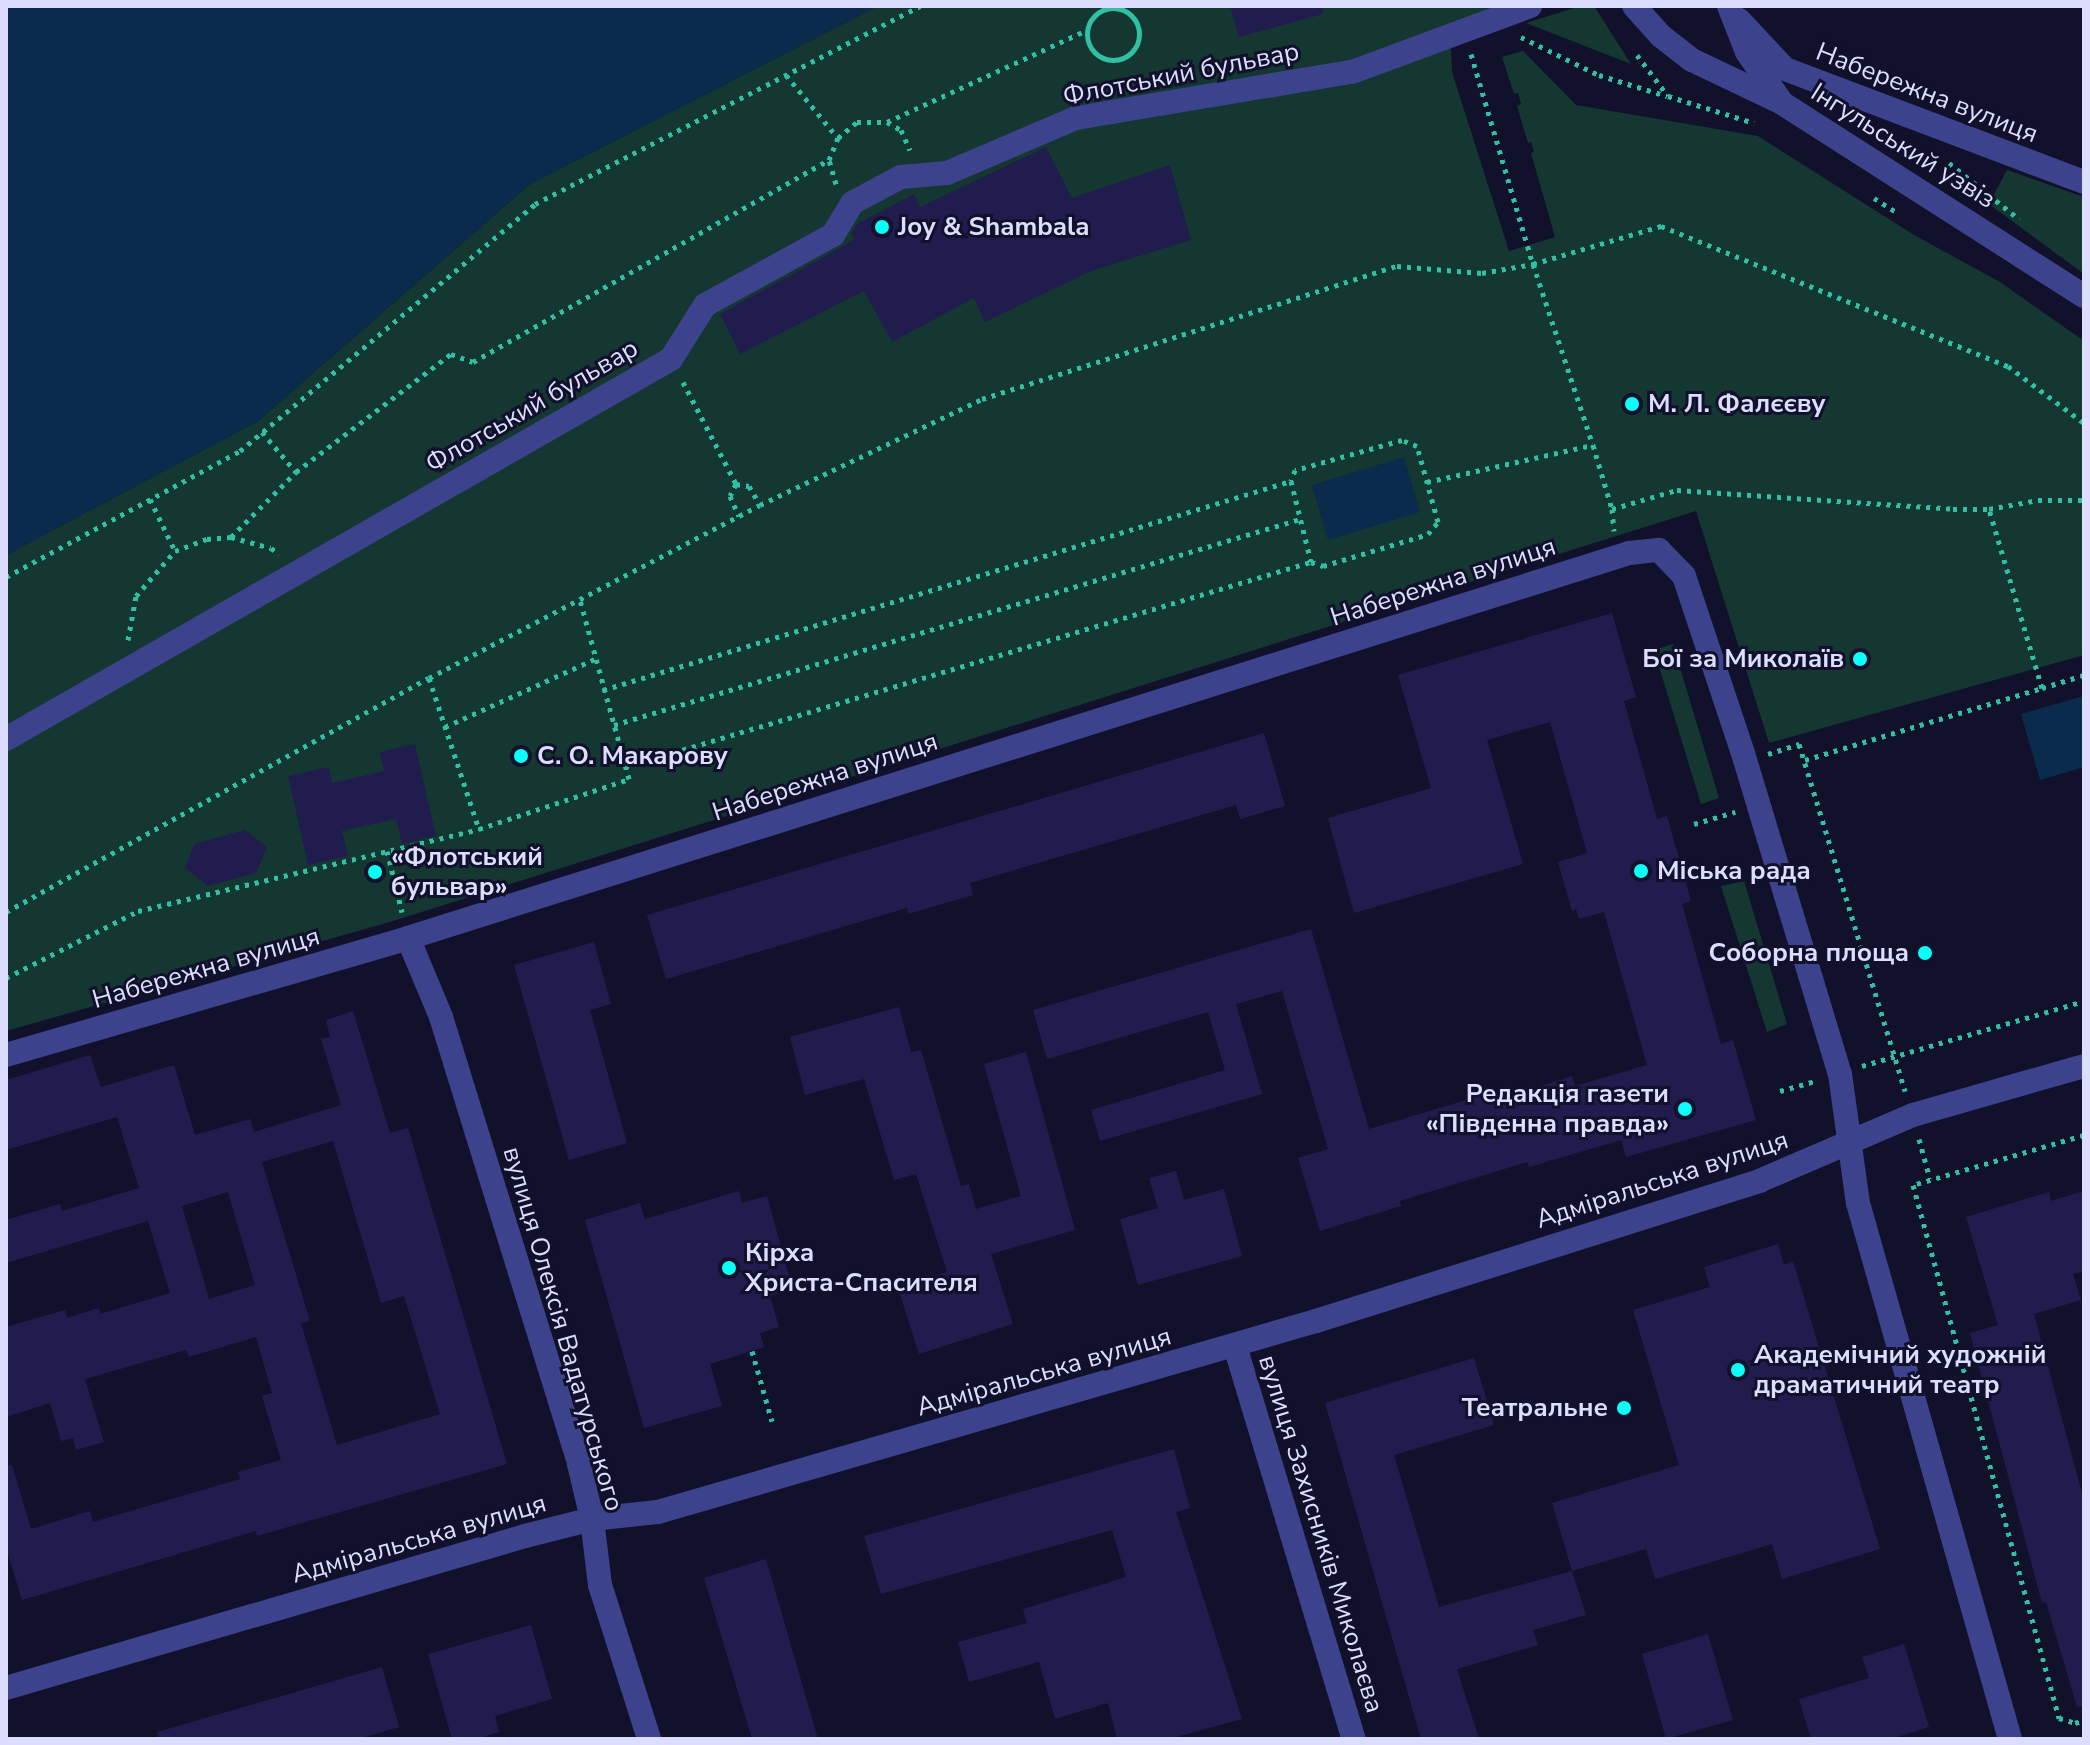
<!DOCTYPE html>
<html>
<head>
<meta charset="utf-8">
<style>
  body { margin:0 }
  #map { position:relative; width:2090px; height:1745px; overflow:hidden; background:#12112c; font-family:"Nunito Sans",sans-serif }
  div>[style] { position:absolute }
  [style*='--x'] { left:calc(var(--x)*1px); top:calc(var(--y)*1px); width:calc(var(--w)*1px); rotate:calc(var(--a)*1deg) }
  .green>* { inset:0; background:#143731 }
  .water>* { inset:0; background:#0b2b4c }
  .building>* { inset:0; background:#201d4e }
  .path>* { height:5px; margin-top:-2.5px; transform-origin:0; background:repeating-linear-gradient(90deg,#30c0a4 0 4px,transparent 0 10px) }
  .path>.ring { margin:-2.5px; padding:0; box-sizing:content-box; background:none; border:5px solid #30c0a4; border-radius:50% }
  .minor>* { height:24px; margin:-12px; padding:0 12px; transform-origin:12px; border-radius:12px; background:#3c438c }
  .dots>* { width:22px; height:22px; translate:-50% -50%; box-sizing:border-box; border:4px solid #12112c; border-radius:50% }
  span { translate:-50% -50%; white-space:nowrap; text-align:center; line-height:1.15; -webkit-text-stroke:6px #12112c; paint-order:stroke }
  .street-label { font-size:26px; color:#ddf }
  .poi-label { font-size:26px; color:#ddf; font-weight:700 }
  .left { translate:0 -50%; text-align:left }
  .right { translate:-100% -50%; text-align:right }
  .frame { position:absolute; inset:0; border:8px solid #ddf; pointer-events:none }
</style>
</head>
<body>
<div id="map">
  <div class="green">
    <div style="clip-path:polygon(878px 6px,1495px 6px,1450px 29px,1452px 72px,1509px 251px,1555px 237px,1531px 153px,1534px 152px,1531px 142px,1528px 143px,1517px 106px,1521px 104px,1518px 93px,1514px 94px,1502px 57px,1523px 51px,1576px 105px,1758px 136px,1914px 235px,2000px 282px,2084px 341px,2084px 655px,1769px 743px,1696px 511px,393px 921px,6px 1031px,6px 555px,258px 421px,530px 184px)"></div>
    <div style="clip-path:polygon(1581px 6px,1594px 6px,1631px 64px,1526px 23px)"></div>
    <div style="clip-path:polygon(2007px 170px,2084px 197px,2084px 274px,1989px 204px)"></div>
    <div style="clip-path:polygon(1673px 644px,1719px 798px,1701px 804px,1654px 650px)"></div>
    <div style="clip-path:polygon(1744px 881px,1787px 1024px,1767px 1032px,1721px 886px)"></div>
  </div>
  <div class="water">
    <div style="clip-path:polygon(6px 6px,878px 6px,530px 184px,258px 421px,6px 555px)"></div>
    <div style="clip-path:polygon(1404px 457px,1420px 512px,1328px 540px,1312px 485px)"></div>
    <div style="clip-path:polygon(2084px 696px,2084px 767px,2040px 780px,2021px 714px)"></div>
  </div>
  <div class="building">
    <div style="clip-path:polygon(1230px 6px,1322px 6px,1323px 14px,1239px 37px)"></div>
    <div style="clip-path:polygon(1046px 147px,1072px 198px,1170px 165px,1191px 240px,1091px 271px,985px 322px,974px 298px,892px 342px,864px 291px,740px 354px,720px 314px,840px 248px,854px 239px,851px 234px,857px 224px,914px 194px,920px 207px)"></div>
    <div style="clip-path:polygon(1612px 613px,1636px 697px,1624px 701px,1657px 819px,1667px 816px,1691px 901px,1682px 904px,1721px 1044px,1733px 1040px,1756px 1120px,1626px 1157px,1621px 1140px,1529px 1167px,1527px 1162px,1400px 1201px,1401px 1206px,1320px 1231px,1298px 1158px,1328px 1149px,1282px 991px,1236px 1004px,1262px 1094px,1100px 1141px,1091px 1110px,1225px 1070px,1208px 1012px,1047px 1059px,1033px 1010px,1311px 929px,1369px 1129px,1510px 1087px,1512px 1095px,1572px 1076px,1575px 1086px,1647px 1065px,1604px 912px,1579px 919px,1576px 909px,1572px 911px,1558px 862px,1587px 853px,1550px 722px,1487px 740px,1523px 864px,1354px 913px,1328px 818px,1431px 788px,1398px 675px)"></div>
    <div style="clip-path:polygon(1264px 733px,1285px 806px,1240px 819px,1236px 805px,970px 883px,973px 895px,908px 914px,907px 908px,666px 979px,647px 915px)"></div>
    <div style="clip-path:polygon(415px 744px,436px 836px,402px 844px,396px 819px,342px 831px,348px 856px,308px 865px,288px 776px,329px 767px,332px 783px,384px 771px,380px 752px)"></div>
    <div style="clip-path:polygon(245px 830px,267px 847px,256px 873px,208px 886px,185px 868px,194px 844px)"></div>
    <div style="clip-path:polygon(594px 942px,611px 1004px,590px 1010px,627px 1143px,569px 1160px,514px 965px)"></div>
    <div style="clip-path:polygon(899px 1007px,911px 1052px,921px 1050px,961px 1186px,969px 1184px,976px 1209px,1021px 1196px,984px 1064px,1026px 1052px,1075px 1230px,991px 1254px,1013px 1324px,919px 1354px,898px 1288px,947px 1272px,916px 1174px,894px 1180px,864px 1079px,805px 1095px,790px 1037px)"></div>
    <div style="clip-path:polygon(evenodd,353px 1011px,390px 1133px,408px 1128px,507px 1464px,257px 1536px,256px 1531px,22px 1600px,6px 1548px,6px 1466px,12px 1465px,31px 1529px,90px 1511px,93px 1522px,240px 1479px,238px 1472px,281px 1460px,262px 1396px,272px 1393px,256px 1337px,189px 1357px,186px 1350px,85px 1379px,104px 1442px,76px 1450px,73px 1438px,61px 1441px,50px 1403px,6px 1417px,6px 1327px,65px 1310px,67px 1318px,99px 1308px,100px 1314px,170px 1293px,148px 1221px,6px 1263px,6px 1220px,60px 1204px,62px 1211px,139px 1188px,117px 1117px,6px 1150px,6px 1080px,90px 1055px,101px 1087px,174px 1065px,195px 1135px,250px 1119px,254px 1132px,341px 1105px,321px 1039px,330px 1037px,326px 1020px,353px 1011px,333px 1141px,381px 1303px,404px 1296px,440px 1414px,337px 1445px,301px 1323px,310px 1321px,262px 1162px,333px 1141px,353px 1011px,228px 1192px,255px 1285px,209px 1299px,182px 1206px,228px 1192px)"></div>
    <div style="clip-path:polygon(1176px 1171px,1184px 1200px,1224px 1189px,1242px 1256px,1138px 1285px,1120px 1219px,1158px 1208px,1149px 1178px)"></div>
    <div style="clip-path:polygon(739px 1191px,742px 1203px,767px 1196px,793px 1290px,770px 1296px,779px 1327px,760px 1333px,764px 1347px,710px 1364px,722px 1406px,644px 1428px,585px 1220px,640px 1203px,645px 1219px)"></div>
    <div style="clip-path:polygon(2084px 1191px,2084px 1271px,2073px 1274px,2081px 1300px,2034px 1314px,2084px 1501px,2084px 1706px,2077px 1707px,2046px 1602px,2042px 1603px,1970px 1333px,1998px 1325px,1966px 1217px,2049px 1192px,2051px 1201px)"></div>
    <div style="clip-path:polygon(1778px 1244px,1784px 1265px,1793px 1261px,1880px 1549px,1782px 1579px,1772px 1544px,1655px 1579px,1646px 1549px,1572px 1571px,1552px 1503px,1679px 1465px,1633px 1310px,1710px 1287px,1704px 1267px)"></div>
    <div style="clip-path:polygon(1474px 1358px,1494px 1425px,1394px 1455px,1439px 1607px,1572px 1571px,1586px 1615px,1533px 1630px,1538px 1645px,1457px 1669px,1479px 1739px,1421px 1739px,1325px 1403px)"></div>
    <div style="clip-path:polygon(1174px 1449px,1190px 1508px,1176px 1512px,1242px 1719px,1169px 1739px,1117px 1739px,1108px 1703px,1055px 1719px,1039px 1662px,969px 1682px,958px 1642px,1027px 1623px,1023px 1609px,1126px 1577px,1112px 1530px,881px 1594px,864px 1536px)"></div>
    <div style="clip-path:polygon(766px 1559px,818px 1739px,752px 1739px,704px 1578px)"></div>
    <div style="clip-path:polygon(531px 1625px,552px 1699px,495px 1716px,499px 1732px,476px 1739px,452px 1739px,428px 1654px)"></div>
    <div style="clip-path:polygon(1708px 1634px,1733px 1720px,1666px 1739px,1642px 1654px)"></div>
    <div style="clip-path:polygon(1904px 1644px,1929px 1727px,1891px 1739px,1811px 1739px,1799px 1699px,1869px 1678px,1862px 1657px)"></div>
    <div style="clip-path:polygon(382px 1667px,399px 1727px,358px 1739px,158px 1739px,157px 1732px)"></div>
  </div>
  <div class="path">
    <div class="ring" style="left:1087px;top:8px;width:47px;height:47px"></div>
    <div style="--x:1521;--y:37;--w:87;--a:26"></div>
    <div style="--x:1599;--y:75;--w:71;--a:17.2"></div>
    <div style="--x:1471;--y:54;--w:219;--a:73.6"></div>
    <div style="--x:1533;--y:264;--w:191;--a:71.7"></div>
    <div style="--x:1593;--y:445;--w:67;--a:73.5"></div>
    <div style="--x:1612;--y:509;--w:22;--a:85"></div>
    <div style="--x:1637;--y:55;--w:51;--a:52.9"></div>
    <div style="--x:1668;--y:96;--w:90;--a:17.4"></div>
    <div style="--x:786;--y:75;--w:82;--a:50.5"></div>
    <div style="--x:887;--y:122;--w:220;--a:-24.7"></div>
    <div style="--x:1949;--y:163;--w:90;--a:38.7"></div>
    <div style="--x:836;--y:184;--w:25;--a:-106"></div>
    <div style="--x:829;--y:160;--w:24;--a:-68"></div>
    <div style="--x:838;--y:138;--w:25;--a:-40"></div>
    <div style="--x:857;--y:122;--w:30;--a:0"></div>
    <div style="--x:887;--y:122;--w:16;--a:30"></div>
    <div style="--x:901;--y:130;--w:22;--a:66"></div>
    <div style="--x:1874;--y:198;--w:26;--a:32"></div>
    <div style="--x:683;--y:382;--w:115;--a:62.5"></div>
    <div style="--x:262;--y:432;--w:52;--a:49.6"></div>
    <div style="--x:1427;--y:482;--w:170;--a:-12.6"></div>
    <div style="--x:736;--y:484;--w:13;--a:117"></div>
    <div style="--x:730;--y:496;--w:22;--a:66"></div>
    <div style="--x:736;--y:484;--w:13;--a:9"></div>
    <div style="--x:749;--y:486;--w:22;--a:60"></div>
    <div style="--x:150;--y:499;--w:58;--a:64.3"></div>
    <div style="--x:1612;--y:509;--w:68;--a:-16.3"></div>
    <div style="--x:1677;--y:490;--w:277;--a:3.9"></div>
    <div style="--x:1953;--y:509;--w:36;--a:0"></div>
    <div style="--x:1989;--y:509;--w:50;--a:-10.4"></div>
    <div style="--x:2038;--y:500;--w:46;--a:0"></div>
    <div style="--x:231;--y:537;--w:92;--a:-45"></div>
    <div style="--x:296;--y:472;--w:195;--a:-37.3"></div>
    <div style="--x:451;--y:354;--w:23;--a:20"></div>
    <div style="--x:473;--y:362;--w:409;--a:-29.6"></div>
    <div style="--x:6;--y:577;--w:266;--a:-28.3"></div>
    <div style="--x:240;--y:451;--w:385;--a:-39.9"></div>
    <div style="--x:535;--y:204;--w:433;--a:-27.2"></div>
    <div style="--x:128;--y:640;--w:45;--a:-79.7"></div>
    <div style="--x:136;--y:596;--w:60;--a:-49.1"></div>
    <div style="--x:175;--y:551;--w:34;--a:-21"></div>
    <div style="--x:207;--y:539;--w:24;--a:-5"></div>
    <div style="--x:231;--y:537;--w:41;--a:15.4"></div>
    <div style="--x:271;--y:548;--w:10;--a:37"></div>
    <div style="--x:429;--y:678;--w:159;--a:71.7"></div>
    <div style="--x:2042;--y:688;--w:44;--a:-17.2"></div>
    <div style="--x:603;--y:690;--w:719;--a:-16.9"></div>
    <div style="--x:614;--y:725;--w:716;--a:-16.71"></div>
    <div style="--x:445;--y:727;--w:165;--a:-24.4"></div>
    <div style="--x:1768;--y:754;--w:33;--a:-18"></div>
    <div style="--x:1799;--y:744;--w:363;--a:73"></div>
    <div style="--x:1805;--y:760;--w:248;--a:-16.9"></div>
    <div style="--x:2042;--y:688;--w:187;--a:-106.5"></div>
    <div style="--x:625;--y:767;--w:716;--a:-16.64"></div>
    <div style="--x:1311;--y:562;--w:13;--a:18"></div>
    <div style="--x:1323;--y:566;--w:110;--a:-16.9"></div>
    <div style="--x:1428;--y:534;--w:16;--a:-50"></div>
    <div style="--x:1438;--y:522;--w:79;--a:-105.4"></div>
    <div style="--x:1417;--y:446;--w:16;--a:-158"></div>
    <div style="--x:1402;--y:440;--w:111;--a:164.3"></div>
    <div style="--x:1295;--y:470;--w:12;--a:110"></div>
    <div style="--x:1291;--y:481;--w:83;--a:76.1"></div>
    <div style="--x:1694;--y:824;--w:43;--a:-16.3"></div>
    <div style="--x:387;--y:851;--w:63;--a:76.2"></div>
    <div style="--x:6;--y:912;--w:483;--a:-29"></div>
    <div style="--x:429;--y:678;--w:373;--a:-27.6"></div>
    <div style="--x:760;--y:505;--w:246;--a:-25.5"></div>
    <div style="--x:982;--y:399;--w:436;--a:-17.8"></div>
    <div style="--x:1397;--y:266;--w:85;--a:4.7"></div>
    <div style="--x:1482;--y:273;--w:52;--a:-10"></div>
    <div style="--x:1533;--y:264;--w:134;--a:-16.5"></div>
    <div style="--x:1661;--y:226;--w:374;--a:22"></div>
    <div style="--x:2008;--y:366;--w:95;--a:36.9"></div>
    <div style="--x:6;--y:978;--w:148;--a:-26.9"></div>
    <div style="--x:138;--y:911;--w:351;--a:-13.5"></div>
    <div style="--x:479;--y:829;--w:158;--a:-18.4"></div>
    <div style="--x:629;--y:779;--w:186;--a:-105.3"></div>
    <div style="--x:1862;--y:1066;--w:231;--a:-16.3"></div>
    <div style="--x:1780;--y:1091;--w:36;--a:-16"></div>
    <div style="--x:2084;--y:1135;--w:178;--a:163.7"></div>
    <div style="--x:1913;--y:1185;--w:553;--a:74.68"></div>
    <div style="--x:2059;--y:1718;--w:17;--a:17"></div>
    <div style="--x:2075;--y:1723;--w:9;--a:-18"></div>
    <div style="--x:1919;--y:1139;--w:41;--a:74.6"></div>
    <div style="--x:752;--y:1351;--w:73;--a:74.1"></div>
  </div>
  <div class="minor">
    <div style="--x:1634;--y:6;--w:40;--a:48"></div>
    <div style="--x:1661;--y:36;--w:39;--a:38"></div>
    <div style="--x:1692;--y:60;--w:98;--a:25.5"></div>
    <div style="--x:1729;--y:6;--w:49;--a:68.6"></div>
    <div style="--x:1747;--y:52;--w:62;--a:55.5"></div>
    <div style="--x:1782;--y:103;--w:358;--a:32.6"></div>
    <div style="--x:1739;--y:20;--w:67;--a:46.8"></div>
    <div style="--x:1785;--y:69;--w:320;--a:20.7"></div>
    <div style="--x:6;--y:739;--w:766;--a:-29.74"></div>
    <div style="--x:671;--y:359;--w:64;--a:-57.8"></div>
    <div style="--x:705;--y:305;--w:146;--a:-28.7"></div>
    <div style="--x:833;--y:235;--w:37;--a:-59"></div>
    <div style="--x:852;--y:203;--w:55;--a:-28"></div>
    <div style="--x:901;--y:177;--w:46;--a:-5"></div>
    <div style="--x:947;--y:173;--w:140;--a:-23.1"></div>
    <div style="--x:1076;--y:118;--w:280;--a:-9.5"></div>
    <div style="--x:1352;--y:72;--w:190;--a:-20.3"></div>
    <div style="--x:408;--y:938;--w:86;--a:67.3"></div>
    <div style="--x:441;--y:1017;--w:468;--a:72.8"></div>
    <div style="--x:579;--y:1464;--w:57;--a:76.7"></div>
    <div style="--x:592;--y:1519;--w:66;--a:83.1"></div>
    <div style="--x:600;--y:1585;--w:162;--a:72.3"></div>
    <div style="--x:6;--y:1055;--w:419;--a:-16.2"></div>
    <div style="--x:408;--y:938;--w:1280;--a:-17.5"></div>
    <div style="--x:1629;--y:553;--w:30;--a:-6"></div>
    <div style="--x:1659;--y:550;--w:36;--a:46"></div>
    <div style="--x:1684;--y:576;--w:183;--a:71.6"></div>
    <div style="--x:1742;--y:750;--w:338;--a:73.2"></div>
    <div style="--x:1840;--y:1074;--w:130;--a:82.1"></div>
    <div style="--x:1858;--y:1203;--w:557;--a:74.17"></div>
    <div style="--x:1235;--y:1346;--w:411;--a:73.2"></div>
    <div style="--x:6;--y:1688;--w:541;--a:-16.32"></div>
    <div style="--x:525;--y:1536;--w:69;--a:-14.2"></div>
    <div style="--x:592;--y:1519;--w:66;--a:-6.1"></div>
    <div style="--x:658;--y:1512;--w:685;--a:-16.19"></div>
    <div style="--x:1316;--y:1321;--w:465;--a:-17.5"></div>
    <div style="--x:1759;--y:1181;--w:168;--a:-23.2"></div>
    <div style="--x:1913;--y:1115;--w:178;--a:-16"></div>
  </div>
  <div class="dots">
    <div style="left:882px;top:227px;background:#09fff7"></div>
    <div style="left:1632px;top:404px;background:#09fff7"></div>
    <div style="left:1860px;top:659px;background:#09fff7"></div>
    <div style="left:521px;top:756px;background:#09fff7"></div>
    <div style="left:1641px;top:871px;background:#09fff7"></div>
    <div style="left:375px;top:872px;background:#09fff7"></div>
    <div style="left:1925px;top:953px;background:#09fff7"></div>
    <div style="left:1685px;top:1109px;background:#09fff7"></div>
    <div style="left:729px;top:1268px;background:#09fff7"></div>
    <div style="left:1738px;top:1370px;background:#09fff7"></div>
    <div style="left:1624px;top:1408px;background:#09fff7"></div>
  </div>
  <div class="street-label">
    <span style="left:1181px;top:74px;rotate:-11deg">Флотський бульвар</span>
    <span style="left:1927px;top:93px;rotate:21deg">Набережна вулиця</span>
    <span style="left:1903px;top:146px;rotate:32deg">Інгульський узвіз</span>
    <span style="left:532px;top:406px;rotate:-30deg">Флотський бульвар</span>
    <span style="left:1443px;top:582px;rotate:-18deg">Набережна вулиця</span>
    <span style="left:825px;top:777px;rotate:-18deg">Набережна вулиця</span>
    <span style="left:206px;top:968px;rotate:-16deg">Набережна вулиця</span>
    <span style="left:1662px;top:1180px;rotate:-18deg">Адміральська вулиця</span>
    <span style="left:563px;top:1329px;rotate:74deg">вулиця Олексія Вадатурського</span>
    <span style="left:1044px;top:1372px;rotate:-16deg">Адміральська вулиця</span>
    <span style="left:1321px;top:1534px;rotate:73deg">вулиця Захисників Миколаєва</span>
    <span style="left:419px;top:1539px;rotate:-16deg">Адміральська вулиця</span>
  </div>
  <div class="poi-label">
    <span class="left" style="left:898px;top:227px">Joy &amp; Shambala</span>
    <span class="left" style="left:1648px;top:404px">М. Л. Фалєєву</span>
    <span class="right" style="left:1844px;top:659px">Бої за Миколаїв</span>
    <span class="left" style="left:537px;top:756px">С. О. Макарову</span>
    <span class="left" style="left:391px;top:872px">«Флотський<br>бульвар»</span>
    <span class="left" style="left:1657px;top:871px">Міська рада</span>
    <span class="right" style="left:1909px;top:953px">Соборна площа</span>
    <span class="right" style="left:1669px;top:1109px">Редакція газети<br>«Південна правда»</span>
    <span class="left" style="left:745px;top:1268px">Кірха<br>Христа-Спасителя</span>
    <span class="left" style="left:1754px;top:1370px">Академічний художній<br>драматичний театр</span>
    <span class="right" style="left:1608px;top:1408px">Театральне</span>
  </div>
  <div class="frame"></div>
</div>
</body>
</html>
